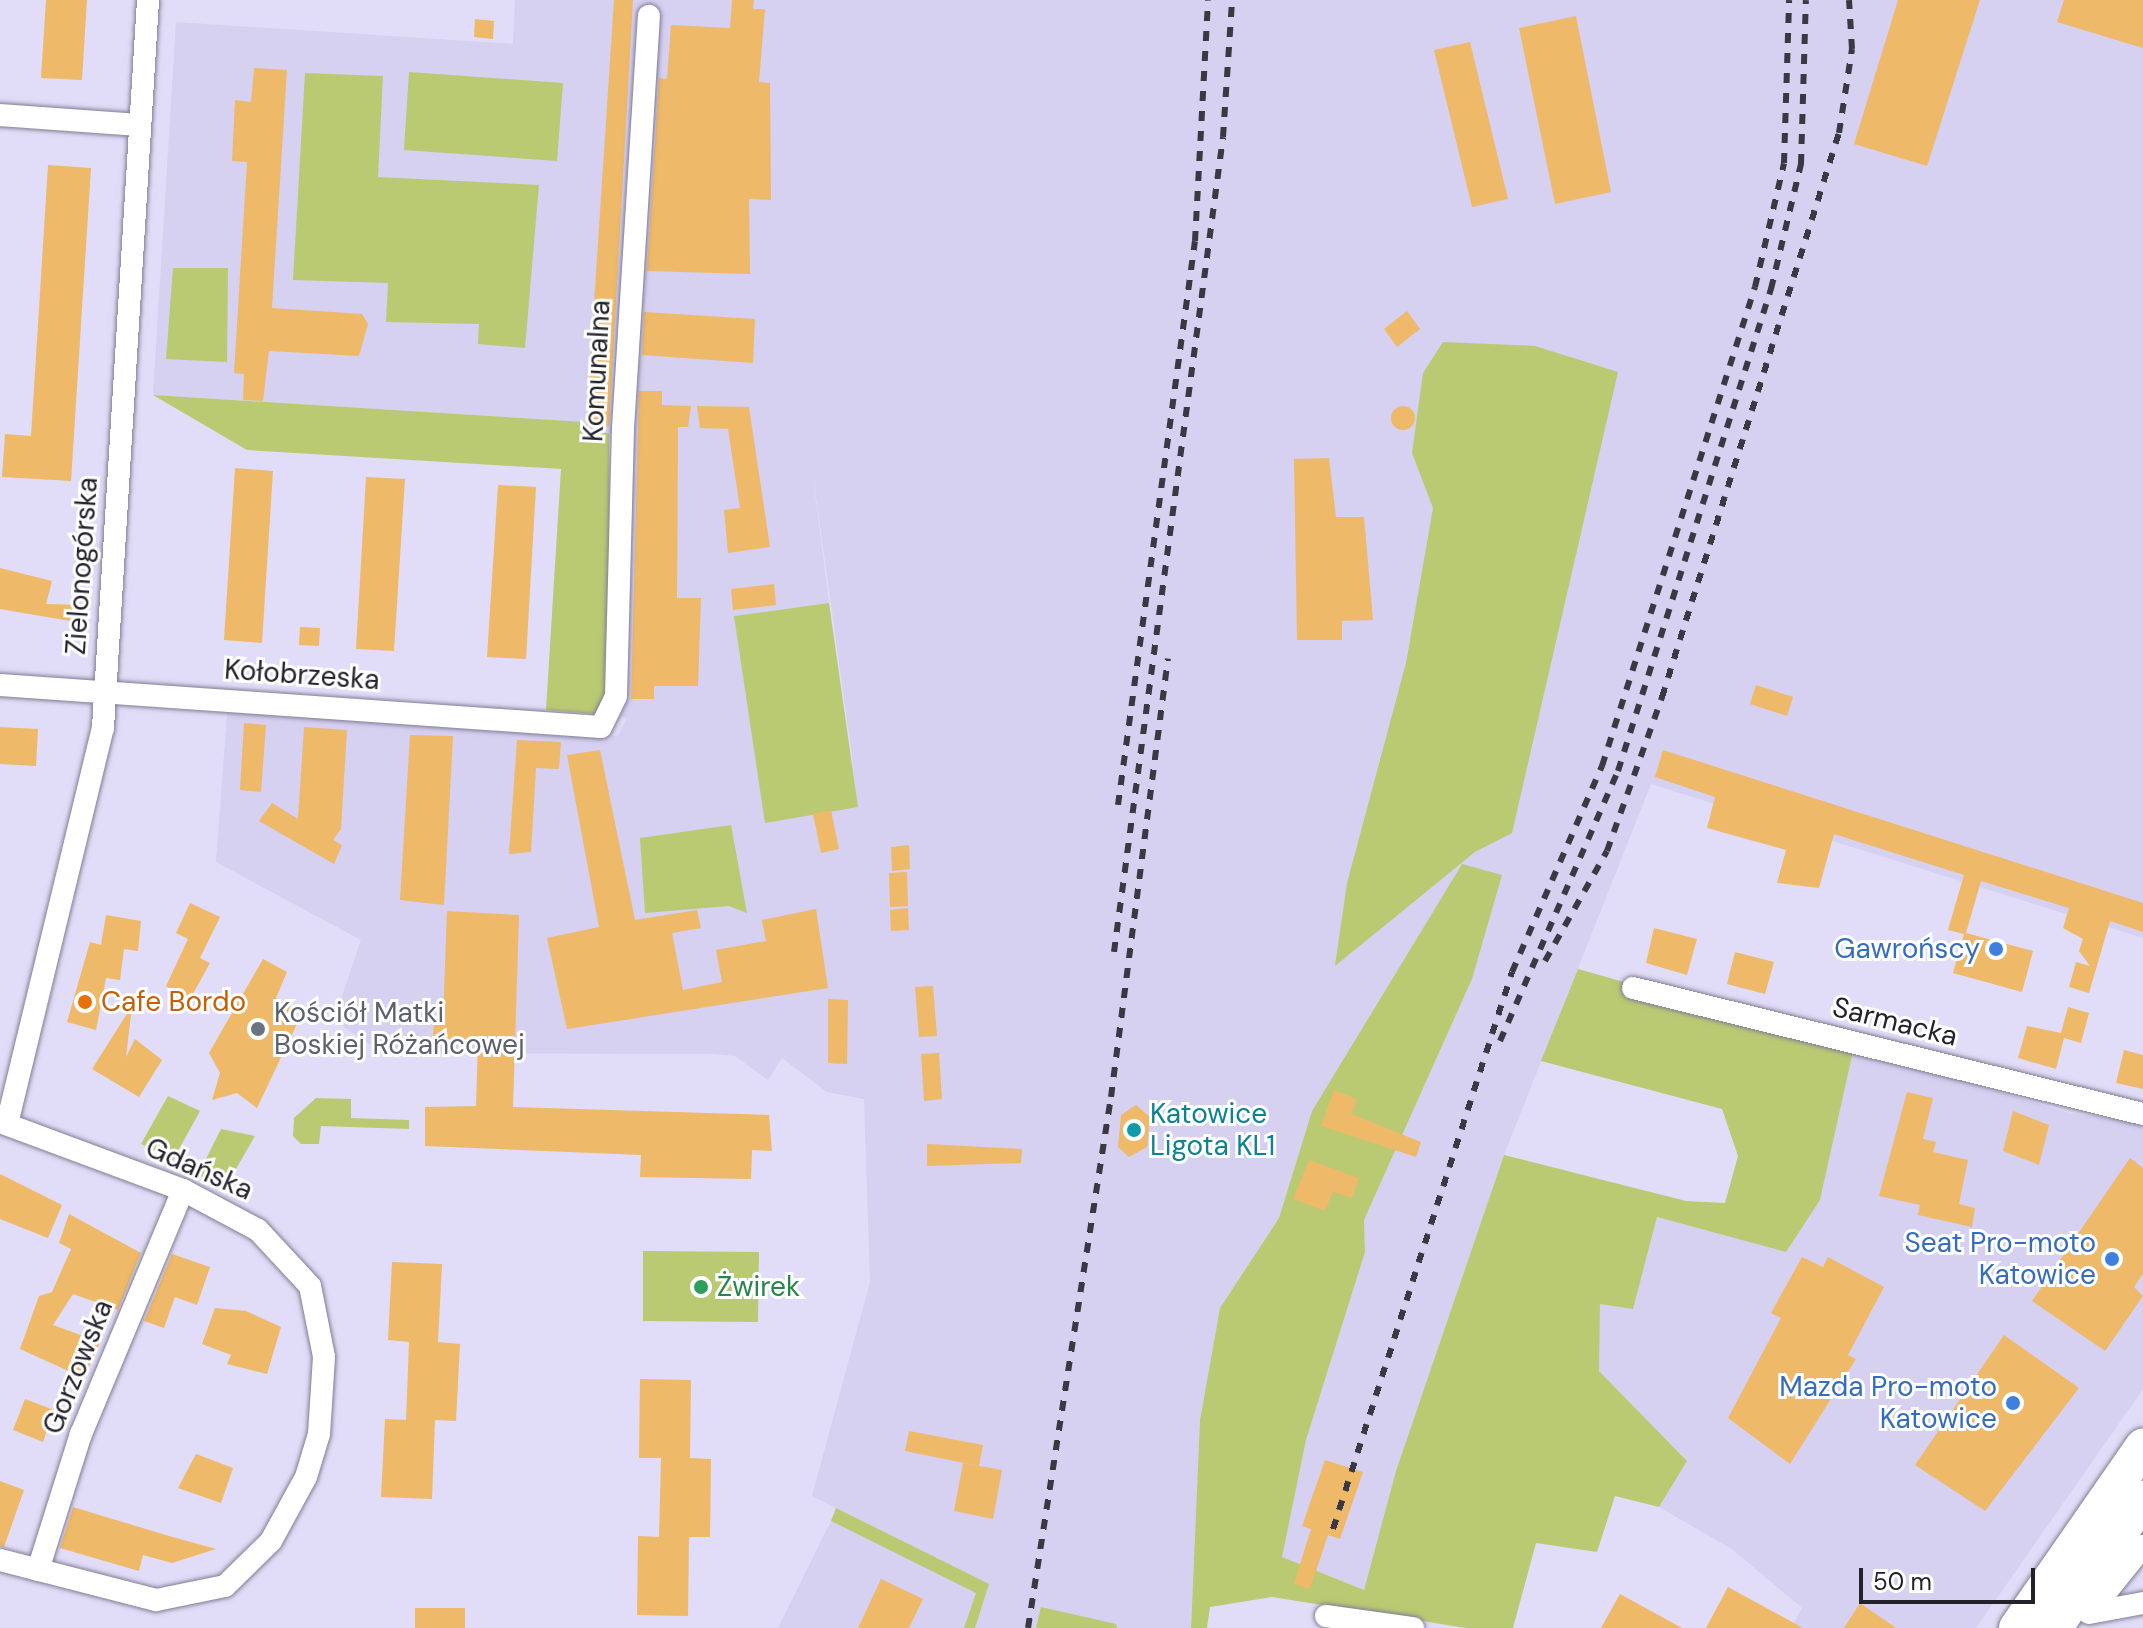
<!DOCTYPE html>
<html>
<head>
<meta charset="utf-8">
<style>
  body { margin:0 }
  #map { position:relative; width:2143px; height:1628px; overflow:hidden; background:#e1dcf7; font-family:"DM Sans",sans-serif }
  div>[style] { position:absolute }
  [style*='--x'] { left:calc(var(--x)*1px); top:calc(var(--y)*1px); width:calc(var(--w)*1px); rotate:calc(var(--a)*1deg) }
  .built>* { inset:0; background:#d6d0f1 }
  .green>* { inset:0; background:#b9ca73 }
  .building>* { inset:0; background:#eeb969 }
  .round { border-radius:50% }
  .roads { filter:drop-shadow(0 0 2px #817d94) drop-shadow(0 0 2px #817d94) }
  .minor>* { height:22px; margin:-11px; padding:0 11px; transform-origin:11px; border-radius:11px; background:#fff }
  .primary>* { height:36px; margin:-18px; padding:0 18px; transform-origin:18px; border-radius:18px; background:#fff }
  .rail>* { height:6px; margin-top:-3px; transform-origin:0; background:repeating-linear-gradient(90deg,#3a3843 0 10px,transparent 0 20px) }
  .dots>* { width:22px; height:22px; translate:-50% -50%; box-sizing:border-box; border:4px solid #fff; border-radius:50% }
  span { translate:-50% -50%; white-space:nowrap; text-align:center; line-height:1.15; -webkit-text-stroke:6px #fff; paint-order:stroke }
  .street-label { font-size:28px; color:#23212a }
  .shop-label { font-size:28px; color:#366cbe }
  .right { translate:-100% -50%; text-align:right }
  .food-label { font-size:28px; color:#c56008 }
  .left { translate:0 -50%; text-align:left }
  .worship-label { font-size:28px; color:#5b616d }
  .culture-label { font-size:28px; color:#0d838f }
  .leisure-label { font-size:28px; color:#27864d }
  .scale { position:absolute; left:1859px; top:1568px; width:176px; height:36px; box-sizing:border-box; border:4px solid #23212a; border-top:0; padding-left:10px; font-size:24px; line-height:28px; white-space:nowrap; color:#23212a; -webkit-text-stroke:6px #fff; paint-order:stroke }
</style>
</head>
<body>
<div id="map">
  <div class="built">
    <div style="clip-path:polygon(evenodd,515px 0,2143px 0,2143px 938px,1651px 784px,1504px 1155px,1396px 1471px,1364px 1590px,1281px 1557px,1306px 1440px,1365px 1252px,1364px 1220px,1472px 979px,1462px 864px,1312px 1111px,1279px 1218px,1220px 1308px,1200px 1420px,1191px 1628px,1117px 1628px,1042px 1607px,1036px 1628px,975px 1628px,988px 1584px,812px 1496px,870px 1282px,864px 1099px,827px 1092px,782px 1058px,768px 1080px,735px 1056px,713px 1054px,382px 1053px,334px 1020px,361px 940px,216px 862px,227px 715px,219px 708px,618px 736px,627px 718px,621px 717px,628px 434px,584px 433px,585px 422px,153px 395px,176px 22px,513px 44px,515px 0,811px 461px,852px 755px,857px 807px,734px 616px,829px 603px,811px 461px)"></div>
    <div style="clip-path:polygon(1854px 1047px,2071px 1114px,2143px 1121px,2143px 1389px,1976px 1628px,1791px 1628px,1802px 1608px,1732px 1549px,1659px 1507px,1687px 1461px,1599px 1371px,1599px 1303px,1633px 1309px,1657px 1217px,1786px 1251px,1820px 1200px)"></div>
    <div style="clip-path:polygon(831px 1521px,977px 1593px,964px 1628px,778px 1628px)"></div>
  </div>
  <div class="green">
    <div style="clip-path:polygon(409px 72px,563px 83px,557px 161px,404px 150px)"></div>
    <div style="clip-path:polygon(305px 73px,383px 76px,378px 177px,539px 185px,525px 348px,478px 344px,479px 324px,386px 322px,388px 283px,293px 280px)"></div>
    <div style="clip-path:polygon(173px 268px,228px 268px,227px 362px,166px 359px)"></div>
    <div style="clip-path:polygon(1443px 342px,1535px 346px,1618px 372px,1512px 833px,1475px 852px,1335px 966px,1347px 883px,1406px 663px,1433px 508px,1412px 453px,1423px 373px)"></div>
    <div style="clip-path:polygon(153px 395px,585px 422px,585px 433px,609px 433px,610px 694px,596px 714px,546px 710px,561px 469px,247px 450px)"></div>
    <div style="clip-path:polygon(829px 603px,858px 807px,765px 823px,734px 616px)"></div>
    <div style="clip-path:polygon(731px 825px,747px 913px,729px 906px,645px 913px,640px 838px)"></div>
    <div style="clip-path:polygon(1462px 864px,1502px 875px,1472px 979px,1364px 1220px,1365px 1252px,1306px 1440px,1282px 1557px,1364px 1590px,1396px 1471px,1504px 1155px,1686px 1201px,1725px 1203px,1738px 1156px,1722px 1109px,1541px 1061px,1578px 969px,1854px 1047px,1820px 1200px,1786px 1252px,1657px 1217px,1633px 1309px,1600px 1304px,1599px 1371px,1687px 1461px,1659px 1507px,1615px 1496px,1597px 1552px,1536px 1543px,1513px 1628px,1466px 1628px,1272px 1597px,1210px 1607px,1207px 1628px,1191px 1628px,1200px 1420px,1220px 1308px,1279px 1218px,1312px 1111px)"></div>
    <div style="clip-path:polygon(168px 1096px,200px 1111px,173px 1160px,141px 1144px)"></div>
    <div style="clip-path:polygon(316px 1098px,351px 1099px,351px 1118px,409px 1120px,409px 1129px,321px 1126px,319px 1144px,301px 1144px,293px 1136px,294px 1118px)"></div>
    <div style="clip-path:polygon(221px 1129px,255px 1136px,229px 1181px,212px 1181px,198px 1175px)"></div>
    <div style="clip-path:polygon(643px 1251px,759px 1252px,758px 1322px,643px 1321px)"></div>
    <div style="clip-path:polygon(836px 1508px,989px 1584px,975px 1628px,964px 1628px,976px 1593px,831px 1521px)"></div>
    <div style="clip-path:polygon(1041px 1607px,1116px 1624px,1117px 1628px,1036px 1628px)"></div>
  </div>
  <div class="building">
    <div style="clip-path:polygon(46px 0,87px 0,82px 80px,41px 78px)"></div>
    <div style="clip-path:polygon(614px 0,633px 0,609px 426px,586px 425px)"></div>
    <div style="clip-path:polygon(732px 0,754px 0,753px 9px,765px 9px,759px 82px,770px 83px,771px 200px,749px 199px,750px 274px,647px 271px,659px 78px,667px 79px,671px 25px,730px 28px)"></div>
    <div style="clip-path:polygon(1898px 0,1980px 0,1927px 166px,1854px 144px)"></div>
    <div style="clip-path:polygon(2064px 0,2143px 0,2143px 48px,2057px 22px)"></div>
    <div style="clip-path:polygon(1576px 16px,1611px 192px,1555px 204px,1519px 28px)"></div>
    <div style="clip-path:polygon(475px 19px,494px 21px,493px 39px,474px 37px)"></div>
    <div style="clip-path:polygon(1470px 42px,1508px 199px,1472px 207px,1434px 50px)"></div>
    <div style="clip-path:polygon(254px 68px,287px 70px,272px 308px,362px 314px,368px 324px,359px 356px,269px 351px,263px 401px,243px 400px,244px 374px,234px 373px,247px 162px,232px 161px,235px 100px,251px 102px)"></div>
    <div style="clip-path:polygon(48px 165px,91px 168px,71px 481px,2px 477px,5px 434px,31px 436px)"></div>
    <div style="clip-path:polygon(1407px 311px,1420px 329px,1397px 347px,1384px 329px)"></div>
    <div style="clip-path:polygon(644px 312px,755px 319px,753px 363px,642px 355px)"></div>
    <div style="clip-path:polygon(639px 391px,662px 391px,662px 405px,691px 406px,688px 427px,678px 427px,677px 598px,701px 598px,698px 686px,654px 686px,654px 699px,631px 699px)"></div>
    <div class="round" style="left:1391px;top:406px;width:24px;height:24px"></div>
    <div style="clip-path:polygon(697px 406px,749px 407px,770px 547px,728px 553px,724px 510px,740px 508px,728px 429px,700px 428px)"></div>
    <div style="clip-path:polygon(1329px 458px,1336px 517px,1364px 517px,1373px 620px,1342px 621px,1342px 640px,1297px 640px,1294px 459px)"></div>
    <div style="clip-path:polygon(235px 468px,273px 471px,262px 643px,224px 640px)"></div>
    <div style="clip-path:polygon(366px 477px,405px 479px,394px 651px,356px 649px)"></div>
    <div style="clip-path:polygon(498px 485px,536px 487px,526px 659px,487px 657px)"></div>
    <div style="clip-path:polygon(0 568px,52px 581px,46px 604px,83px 605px,82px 623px,0 609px)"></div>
    <div style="clip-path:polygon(774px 584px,776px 605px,733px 610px,731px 589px)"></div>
    <div style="clip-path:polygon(300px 627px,320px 628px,319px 646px,299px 645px)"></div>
    <div style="clip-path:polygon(1756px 685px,1793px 697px,1787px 716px,1750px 704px)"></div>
    <div style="clip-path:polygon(244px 723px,266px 725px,261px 792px,240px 790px)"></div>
    <div style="clip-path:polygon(0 727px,38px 729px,36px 766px,0 764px)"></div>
    <div style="clip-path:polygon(304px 727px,347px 730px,341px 829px,333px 840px,342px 845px,334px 864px,259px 821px,272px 803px,298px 819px)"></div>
    <div style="clip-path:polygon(410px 735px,453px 736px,444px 905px,400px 900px)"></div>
    <div style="clip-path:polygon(517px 740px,561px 742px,559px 769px,536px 768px,531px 852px,509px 854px)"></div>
    <div style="clip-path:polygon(600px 750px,635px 920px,697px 910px,701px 928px,672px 933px,683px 990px,722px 982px,716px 950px,766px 941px,762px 920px,816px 909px,828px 988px,567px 1029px,547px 938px,599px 927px,567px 755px)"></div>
    <div style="clip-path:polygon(1663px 750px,2143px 903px,2143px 932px,2110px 921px,2089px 993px,2069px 987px,2076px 962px,2090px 966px,2079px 951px,2083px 939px,2063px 928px,2069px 908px,1981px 881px,1966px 933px,2033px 951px,2022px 992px,1953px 973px,1964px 934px,1948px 930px,1964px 875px,1834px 834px,1819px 888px,1777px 883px,1786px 850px,1707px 828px,1715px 797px,1655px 777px)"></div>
    <div style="clip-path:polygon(831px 810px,839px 849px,821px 853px,813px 814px)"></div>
    <div style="clip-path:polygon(909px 845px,910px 869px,892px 871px,891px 847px)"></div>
    <div style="clip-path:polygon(907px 872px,908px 906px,890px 907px,889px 873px)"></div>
    <div style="clip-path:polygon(190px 903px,220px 917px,200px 958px,210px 963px,190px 999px,166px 986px,188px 939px,176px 933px)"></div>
    <div style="clip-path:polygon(908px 908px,909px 930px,891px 931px,890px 910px)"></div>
    <div style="clip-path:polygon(447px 911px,519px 915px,513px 1107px,769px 1115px,772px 1151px,752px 1150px,751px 1179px,640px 1177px,641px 1155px,425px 1146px,425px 1107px,476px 1106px,478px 1040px,433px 1039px,434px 1020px,443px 1020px)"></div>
    <div style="clip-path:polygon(106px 915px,141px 921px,138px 951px,124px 949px,120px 980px,106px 978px,96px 1030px,67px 1022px,90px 942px,101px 945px)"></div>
    <div style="clip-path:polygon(1654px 928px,1697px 939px,1687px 975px,1646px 963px)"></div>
    <div style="clip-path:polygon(1735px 952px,1774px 962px,1765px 994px,1727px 984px)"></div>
    <div style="clip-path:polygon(263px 959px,287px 972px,276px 998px,294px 1009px,298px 1022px,257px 1108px,237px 1093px,212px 1100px,220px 1073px,209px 1053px)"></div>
    <div style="clip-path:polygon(933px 986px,937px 1036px,919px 1037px,915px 987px)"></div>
    <div style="clip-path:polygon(828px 999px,848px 1000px,847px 1064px,828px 1063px)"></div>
    <div style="clip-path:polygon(132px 1006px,126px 1057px,135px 1039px,162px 1060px,139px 1097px,92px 1069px)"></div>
    <div style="clip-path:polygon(2068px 1007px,2089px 1013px,2081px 1043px,2064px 1038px,2056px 1069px,2018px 1058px,2027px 1026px,2061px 1033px)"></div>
    <div style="clip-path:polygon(2124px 1050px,2143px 1055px,2143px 1089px,2116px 1083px)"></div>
    <div style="clip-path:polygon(939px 1053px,942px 1099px,924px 1101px,921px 1054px)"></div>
    <div style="clip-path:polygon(1334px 1090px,1357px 1099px,1352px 1114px,1421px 1142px,1416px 1157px,1321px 1126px)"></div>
    <div style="clip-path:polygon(1907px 1092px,1933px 1098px,1923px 1139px,1936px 1142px,1933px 1152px,1968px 1160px,1959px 1204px,1975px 1208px,1972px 1227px,1918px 1215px,1920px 1205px,1879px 1196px)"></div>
    <div style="clip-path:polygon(1136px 1105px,1150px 1117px,1147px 1147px,1129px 1157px,1118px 1147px,1121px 1115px)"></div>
    <div style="clip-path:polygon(2013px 1111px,2049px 1125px,2039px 1165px,2003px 1151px)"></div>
    <div style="clip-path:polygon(927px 1144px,1022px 1149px,1021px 1163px,927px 1166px)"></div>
    <div style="clip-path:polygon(2130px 1158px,2143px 1168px,2143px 1274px,2134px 1287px,2143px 1296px,2105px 1351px,2032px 1301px)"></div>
    <div style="clip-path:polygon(1309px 1160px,1359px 1178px,1352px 1198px,1333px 1192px,1325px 1211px,1293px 1199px)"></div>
    <div style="clip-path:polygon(0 1174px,62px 1205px,48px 1238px,0 1219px)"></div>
    <div style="clip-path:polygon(69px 1214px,141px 1253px,118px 1310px,73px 1294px,53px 1325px,100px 1342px,84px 1378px,20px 1349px,39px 1296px,52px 1292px,71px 1249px,59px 1243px)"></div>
    <div style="clip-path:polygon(172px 1254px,210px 1267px,197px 1305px,175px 1297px,164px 1328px,144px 1321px)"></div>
    <div style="clip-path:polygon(1802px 1257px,1823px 1267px,1828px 1257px,1884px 1287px,1848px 1355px,1856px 1359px,1790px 1464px,1728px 1418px,1781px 1318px,1771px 1313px)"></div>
    <div style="clip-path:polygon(392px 1262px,442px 1264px,438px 1342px,460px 1344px,456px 1421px,435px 1420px,432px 1499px,381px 1497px,385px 1419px,406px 1420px,409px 1342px,388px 1340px)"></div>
    <div style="clip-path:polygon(215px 1308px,246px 1311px,281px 1327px,267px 1374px,227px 1364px,231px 1355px,202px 1344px)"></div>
    <div style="clip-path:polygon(2004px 1335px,2079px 1388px,1985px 1511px,1915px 1465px)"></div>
    <div style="clip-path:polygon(640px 1379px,691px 1380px,690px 1458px,711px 1459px,710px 1537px,689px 1537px,688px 1616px,637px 1615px,638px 1536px,659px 1537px,661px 1458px,639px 1458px)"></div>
    <div style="clip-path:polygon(25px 1399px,54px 1410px,43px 1442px,13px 1430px)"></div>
    <div style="clip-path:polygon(909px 1431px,983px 1445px,979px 1466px,905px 1451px)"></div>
    <div style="clip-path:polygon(196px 1454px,233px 1468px,221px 1503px,178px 1488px)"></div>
    <div style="clip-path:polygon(1325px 1460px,1363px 1472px,1340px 1539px,1328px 1535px,1310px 1589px,1294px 1584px,1311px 1529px,1302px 1526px)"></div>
    <div style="clip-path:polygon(963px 1463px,1002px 1470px,993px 1519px,954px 1511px)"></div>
    <div style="clip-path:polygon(0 1481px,24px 1490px,4px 1547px,0 1546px)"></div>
    <div style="clip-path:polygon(73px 1507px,169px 1536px,216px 1549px,172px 1563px,143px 1555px,139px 1571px,60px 1548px)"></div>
    <div style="clip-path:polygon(881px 1579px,923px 1599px,909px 1628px,858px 1628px)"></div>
    <div style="clip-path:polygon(1728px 1587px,1803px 1628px,1706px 1628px)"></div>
    <div style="clip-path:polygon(1620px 1594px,1682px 1628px,1601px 1628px)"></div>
    <div style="clip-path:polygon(1860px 1603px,1896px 1628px,1844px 1628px)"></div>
    <div style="clip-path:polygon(415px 1608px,465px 1608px,465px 1628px,415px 1628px)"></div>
  </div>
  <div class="roads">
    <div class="minor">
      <div style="--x:0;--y:115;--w:139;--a:4.1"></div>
      <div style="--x:0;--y:685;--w:602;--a:4"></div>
      <div style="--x:601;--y:727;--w:34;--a:-64"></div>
      <div style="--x:616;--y:696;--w:268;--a:-88.5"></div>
      <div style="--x:623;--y:428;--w:413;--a:-86.4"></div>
      <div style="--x:1633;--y:988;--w:525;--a:13.88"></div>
      <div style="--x:0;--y:1122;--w:195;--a:20.4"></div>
      <div style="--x:183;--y:1190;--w:85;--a:28.1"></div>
      <div style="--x:258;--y:1230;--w:76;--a:47.1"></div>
      <div style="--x:310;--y:1286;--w:72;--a:78.8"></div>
      <div style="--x:324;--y:1357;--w:77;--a:93.7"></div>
      <div style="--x:319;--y:1434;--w:45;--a:106.8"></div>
      <div style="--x:306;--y:1477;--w:73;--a:118.7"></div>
      <div style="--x:271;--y:1541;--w:64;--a:135.6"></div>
      <div style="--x:225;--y:1586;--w:70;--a:168.5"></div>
      <div style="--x:156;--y:1600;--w:161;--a:-165.6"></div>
      <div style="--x:7;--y:1124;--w:407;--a:-76.4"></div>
      <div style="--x:103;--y:728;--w:729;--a:-86.46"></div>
      <div style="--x:38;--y:1570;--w:143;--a:-72.5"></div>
      <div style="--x:81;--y:1434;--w:264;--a:-67.3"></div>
      <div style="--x:2090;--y:1612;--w:85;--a:-51.2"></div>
      <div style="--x:2089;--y:1613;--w:55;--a:-10.5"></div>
      <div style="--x:1326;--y:1616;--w:88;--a:7.9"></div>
    </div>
    <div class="primary">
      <div style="--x:2017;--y:1628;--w:221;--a:-55.2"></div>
      <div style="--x:2054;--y:1628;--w:157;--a:-55.4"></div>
    </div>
  </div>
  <div class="rail">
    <div style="--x:1118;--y:805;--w:569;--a:-82.23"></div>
    <div style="--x:1195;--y:241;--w:241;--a:-86.9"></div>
    <div style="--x:1114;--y:952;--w:822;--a:-82.38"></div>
    <div style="--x:1223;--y:137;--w:137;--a:-86.2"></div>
    <div style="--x:1545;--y:961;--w:126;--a:-60.6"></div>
    <div style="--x:1607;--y:851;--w:164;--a:-70.3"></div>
    <div style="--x:1662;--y:697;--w:591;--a:-72.58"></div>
    <div style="--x:1839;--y:133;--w:85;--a:-81.2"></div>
    <div style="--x:1852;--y:49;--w:49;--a:-93.5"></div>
    <div style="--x:1500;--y:1041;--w:295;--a:-66.4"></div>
    <div style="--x:1618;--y:771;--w:506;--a:-72.39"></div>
    <div style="--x:1771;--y:289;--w:129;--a:-76.5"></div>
    <div style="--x:1801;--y:164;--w:164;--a:-88.3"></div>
    <div style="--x:1333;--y:1529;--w:585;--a:-72.18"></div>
    <div style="--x:1512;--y:972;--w:225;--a:-66.4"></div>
    <div style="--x:1602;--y:766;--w:503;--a:-72.29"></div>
    <div style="--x:1755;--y:287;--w:127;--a:-76.8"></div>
    <div style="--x:1784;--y:163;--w:163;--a:-88.2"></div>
    <div style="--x:1028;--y:1628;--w:537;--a:-81.12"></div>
    <div style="--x:1111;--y:1097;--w:442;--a:-82.6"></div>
  </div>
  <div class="dots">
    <div style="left:1996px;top:949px;background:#3f7fe0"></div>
    <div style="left:85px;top:1002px;background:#e8710a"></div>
    <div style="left:258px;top:1029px;background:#6b7280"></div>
    <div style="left:1134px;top:1130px;background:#0f9aa8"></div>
    <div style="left:2112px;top:1259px;background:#3f7fe0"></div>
    <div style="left:701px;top:1287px;background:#2e9e5b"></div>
    <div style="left:2013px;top:1403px;background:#3f7fe0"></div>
  </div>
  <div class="street-label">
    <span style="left:597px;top:371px;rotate:-87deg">Komunalna</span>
    <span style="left:82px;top:566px;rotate:-86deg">Zielonogórska</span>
    <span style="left:302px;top:675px;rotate:4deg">Kołobrzeska</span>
    <span style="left:1895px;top:1022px;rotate:14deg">Sarmacka</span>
    <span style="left:199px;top:1169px;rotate:24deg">Gdańska</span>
    <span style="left:78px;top:1367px;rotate:-68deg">Gorzowska</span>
  </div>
  <div class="shop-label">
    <span class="right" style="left:1980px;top:949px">Gawrońscy</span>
    <span class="right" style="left:2096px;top:1259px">Seat Pro-moto<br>Katowice</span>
    <span class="right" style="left:1997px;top:1403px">Mazda Pro-moto<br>Katowice</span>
  </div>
  <div class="food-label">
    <span class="left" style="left:101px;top:1002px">Cafe Bordo</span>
  </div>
  <div class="worship-label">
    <span class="left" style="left:274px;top:1029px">Kościół Matki<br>Boskiej Różańcowej</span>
  </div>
  <div class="culture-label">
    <span class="left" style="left:1150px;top:1130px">Katowice<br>Ligota KL1</span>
  </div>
  <div class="leisure-label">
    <span class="left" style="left:717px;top:1287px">Żwirek</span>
  </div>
  <div class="scale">50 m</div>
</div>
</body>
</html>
